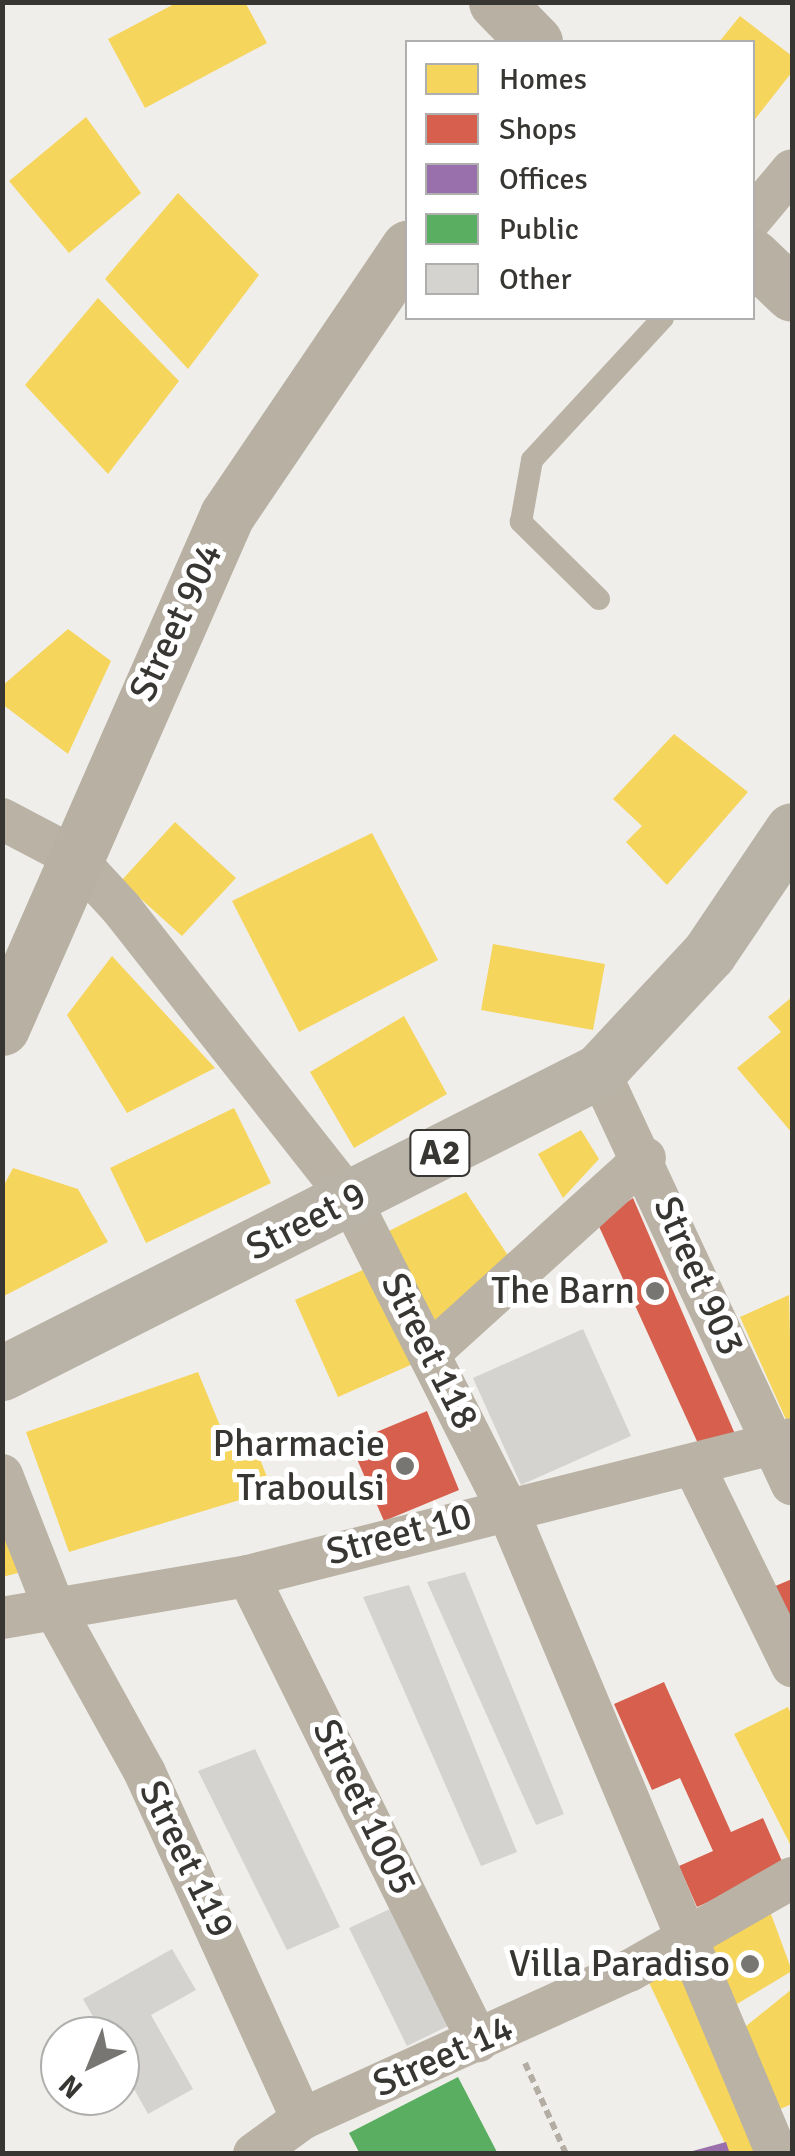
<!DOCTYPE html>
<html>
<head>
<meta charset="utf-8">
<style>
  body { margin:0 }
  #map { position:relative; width:795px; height:2156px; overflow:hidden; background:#f0eeea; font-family:Signika,sans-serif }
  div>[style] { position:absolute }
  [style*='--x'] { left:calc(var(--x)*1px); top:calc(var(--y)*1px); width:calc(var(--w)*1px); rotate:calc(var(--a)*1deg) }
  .homes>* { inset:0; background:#f6d55c }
  .shops>* { inset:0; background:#d6604d }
  .offices>* { inset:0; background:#9970ab }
  .public>* { inset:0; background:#5aae61 }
  .building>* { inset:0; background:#d4d3d0 }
  .path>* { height:6px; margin-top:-3px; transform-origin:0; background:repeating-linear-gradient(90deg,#b3ada4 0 8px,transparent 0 13px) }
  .service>* { height:22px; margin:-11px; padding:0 11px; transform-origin:11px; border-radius:11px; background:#b9b2a5 }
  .minor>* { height:42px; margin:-21px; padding:0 21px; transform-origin:21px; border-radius:21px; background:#b9b2a5 }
  .secondary>* { height:55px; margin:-27.5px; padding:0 27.5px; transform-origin:27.5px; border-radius:27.5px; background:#b7b0a3 }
  .primary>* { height:55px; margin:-27.5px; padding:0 27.5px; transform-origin:27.5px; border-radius:27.5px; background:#b9b2a7 }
  .dots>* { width:28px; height:28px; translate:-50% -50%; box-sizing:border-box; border:5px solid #fff; border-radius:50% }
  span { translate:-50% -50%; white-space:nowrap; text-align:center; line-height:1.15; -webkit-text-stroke:10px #fff; paint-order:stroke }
  .shield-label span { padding:2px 8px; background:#fff; border:2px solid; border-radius:8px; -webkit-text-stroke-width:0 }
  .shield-label { font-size:35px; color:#383633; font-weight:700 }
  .street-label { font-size:38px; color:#383633 }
  .poi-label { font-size:38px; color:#383633 }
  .right { translate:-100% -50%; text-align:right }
  .frame { position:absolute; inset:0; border:5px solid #383633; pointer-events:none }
  .legend { position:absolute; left:405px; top:40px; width:350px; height:280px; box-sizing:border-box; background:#fff; border:2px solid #afafad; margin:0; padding:12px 18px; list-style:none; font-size:30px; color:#383633 }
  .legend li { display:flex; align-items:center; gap:20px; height:50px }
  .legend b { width:50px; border:2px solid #afafad }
  .north { position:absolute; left:40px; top:2016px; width:100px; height:100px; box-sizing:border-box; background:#fff; border:2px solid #afafad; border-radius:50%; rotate:223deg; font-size:28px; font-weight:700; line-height:40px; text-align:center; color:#383633 }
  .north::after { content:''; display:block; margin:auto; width:35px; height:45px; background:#787673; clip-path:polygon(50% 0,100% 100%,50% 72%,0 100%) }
</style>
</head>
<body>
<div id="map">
  <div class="homes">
    <div style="clip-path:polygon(178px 2px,245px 2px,267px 43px,145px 108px,108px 39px)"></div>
    <div style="clip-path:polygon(740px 16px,792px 56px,792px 72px,752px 123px,752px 42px,719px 42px)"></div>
    <div style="clip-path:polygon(86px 117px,141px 193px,69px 253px,9px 181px)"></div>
    <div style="clip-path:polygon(178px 193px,259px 275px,188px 369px,105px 279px)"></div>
    <div style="clip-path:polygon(98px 298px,179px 381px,108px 474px,25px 385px)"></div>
    <div style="clip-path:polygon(68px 629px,111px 661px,68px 754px,2px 704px,2px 686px)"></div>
    <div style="clip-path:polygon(674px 734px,748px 792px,667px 885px,626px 842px,642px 826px,613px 799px)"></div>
    <div style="clip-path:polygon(175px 822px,236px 878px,182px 936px,121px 881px)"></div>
    <div style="clip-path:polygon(372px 833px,438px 960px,299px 1032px,232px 901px)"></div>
    <div style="clip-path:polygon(493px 944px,605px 964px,593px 1030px,481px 1010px)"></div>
    <div style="clip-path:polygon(112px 956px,215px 1068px,127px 1113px,67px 1015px)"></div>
    <div style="clip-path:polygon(792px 997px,792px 1133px,737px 1068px,781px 1032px,768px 1017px)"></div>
    <div style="clip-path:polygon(404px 1016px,447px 1094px,354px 1148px,310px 1072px)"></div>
    <div style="clip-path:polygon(234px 1108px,271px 1183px,146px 1243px,110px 1168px)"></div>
    <div style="clip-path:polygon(581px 1130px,599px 1159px,563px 1198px,538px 1154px)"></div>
    <div style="clip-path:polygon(13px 1168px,78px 1189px,108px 1242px,2px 1297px,2px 1189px)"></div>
    <div style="clip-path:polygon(466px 1192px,509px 1257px,435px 1327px,383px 1234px)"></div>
    <div style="clip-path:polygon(372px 1266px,415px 1363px,338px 1397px,295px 1300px)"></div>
    <div style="clip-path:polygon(789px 1295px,792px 1422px,788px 1424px,740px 1317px)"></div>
    <div style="clip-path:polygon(198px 1372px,230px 1450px,253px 1441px,272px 1490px,69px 1552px,26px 1432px)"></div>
    <div style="clip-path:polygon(2px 1524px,18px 1573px,2px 1577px)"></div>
    <div style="clip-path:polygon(788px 1707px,792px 1716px,792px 1848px,734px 1734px)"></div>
    <div style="clip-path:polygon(771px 1914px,792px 1971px,732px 2007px,697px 1943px)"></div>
    <div style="clip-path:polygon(680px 1962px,759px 2154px,730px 2154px,645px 1974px)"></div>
    <div style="clip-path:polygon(792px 1989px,792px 2104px,768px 2114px,740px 2031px)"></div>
  </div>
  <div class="shops">
    <div style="clip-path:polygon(633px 1198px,735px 1434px,701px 1450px,597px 1222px)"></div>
    <div style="clip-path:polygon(427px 1411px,459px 1490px,384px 1521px,350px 1443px)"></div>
    <div style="clip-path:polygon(792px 1579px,792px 1631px,773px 1587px)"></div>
    <div style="clip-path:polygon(664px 1682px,731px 1832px,763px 1818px,785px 1868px,697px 1907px,679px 1866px,713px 1851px,680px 1778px,652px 1790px,614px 1704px)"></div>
  </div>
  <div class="offices">
    <div style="clip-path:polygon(726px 2142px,730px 2154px,689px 2154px,689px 2152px)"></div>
  </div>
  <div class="public">
    <div style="clip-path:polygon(458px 2077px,498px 2154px,360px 2154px,349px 2133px)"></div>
  </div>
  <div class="building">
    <div style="clip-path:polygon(583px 1329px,631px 1436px,521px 1485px,473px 1378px)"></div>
    <div style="clip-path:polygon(465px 1572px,564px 1814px,536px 1825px,427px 1582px)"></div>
    <div style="clip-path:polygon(409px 1585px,517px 1852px,481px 1866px,363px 1597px)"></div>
    <div style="clip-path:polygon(255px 1749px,340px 1927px,287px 1950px,198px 1771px)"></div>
    <div style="clip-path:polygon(392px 1908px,450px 2025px,407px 2046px,349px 1928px)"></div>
    <div style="clip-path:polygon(172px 1949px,196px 1990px,151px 2015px,193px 2089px,148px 2114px,120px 2064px,120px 2036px,104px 2036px,83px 1999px)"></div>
  </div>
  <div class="path">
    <div style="--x:525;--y:2063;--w:100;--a:65.7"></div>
  </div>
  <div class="service">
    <div style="--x:599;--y:599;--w:110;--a:-135.4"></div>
    <div style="--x:521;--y:522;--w:63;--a:-79.9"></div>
    <div style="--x:532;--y:460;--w:193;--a:-47.3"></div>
  </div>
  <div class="minor">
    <div style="--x:752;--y:218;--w:62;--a:-50.2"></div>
    <div style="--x:2;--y:819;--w:81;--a:27.8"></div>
    <div style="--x:74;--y:857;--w:69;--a:47.3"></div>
    <div style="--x:121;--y:908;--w:370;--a:51.8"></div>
    <div style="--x:350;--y:1199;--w:342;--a:63.1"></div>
    <div style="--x:505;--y:1504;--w:705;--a:67.29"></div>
    <div style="--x:599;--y:1071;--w:456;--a:65"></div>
    <div style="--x:433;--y:1350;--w:286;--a:-42.2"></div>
    <div style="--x:694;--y:1466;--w:223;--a:63.9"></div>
    <div style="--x:2;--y:1475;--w:143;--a:68.6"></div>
    <div style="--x:54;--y:1608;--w:188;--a:61.1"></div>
    <div style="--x:145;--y:1773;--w:380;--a:65.6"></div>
    <div style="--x:248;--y:1576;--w:519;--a:63.68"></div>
    <div style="--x:2;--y:1618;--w:250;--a:-9.7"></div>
    <div style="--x:248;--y:1576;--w:561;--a:-14.14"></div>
    <div style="--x:254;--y:2154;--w:59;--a:-36.1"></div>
    <div style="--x:302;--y:2119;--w:359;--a:-24.4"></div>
    <div style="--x:629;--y:1971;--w:188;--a:-29.7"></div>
  </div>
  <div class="secondary">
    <div style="--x:496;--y:2;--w:56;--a:45.7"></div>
    <div style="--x:752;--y:256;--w:55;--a:43.5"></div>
    <div style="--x:2;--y:1028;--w:560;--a:-66.32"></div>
    <div style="--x:227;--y:515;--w:323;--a:-55.9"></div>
  </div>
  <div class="primary">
    <div style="--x:2;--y:1373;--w:669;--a:-26.83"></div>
    <div style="--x:599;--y:1071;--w:161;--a:-47"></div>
    <div style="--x:709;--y:953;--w:148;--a:-56"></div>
  </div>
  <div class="dots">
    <div style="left:655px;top:1291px;background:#787673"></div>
    <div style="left:405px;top:1466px;background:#787673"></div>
    <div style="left:750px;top:1964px;background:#787673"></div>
  </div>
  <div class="shield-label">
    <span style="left:440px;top:1153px">A2</span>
  </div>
  <div class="street-label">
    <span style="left:176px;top:622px;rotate:-65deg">Street 904</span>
    <span style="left:306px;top:1221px;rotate:-27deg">Street 9</span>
    <span style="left:699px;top:1276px;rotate:66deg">Street 903</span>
    <span style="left:430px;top:1351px;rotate:63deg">Street 118</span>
    <span style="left:399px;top:1534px;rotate:-15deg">Street 10</span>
    <span style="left:365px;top:1807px;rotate:64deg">Street 1005</span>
    <span style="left:187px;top:1859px;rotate:64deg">Street 119</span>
    <span style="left:443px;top:2056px;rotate:-24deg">Street 14</span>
  </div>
  <div class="poi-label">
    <span class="right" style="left:635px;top:1291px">The Barn</span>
    <span class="right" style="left:385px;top:1466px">Pharmacie<br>Traboulsi</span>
    <span class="right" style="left:730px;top:1964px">Villa Paradiso</span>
  </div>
  <div class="frame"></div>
  <ul class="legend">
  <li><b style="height:28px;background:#f6d55c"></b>Homes</li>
  <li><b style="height:28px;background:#d6604d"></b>Shops</li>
  <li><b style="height:28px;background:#9970ab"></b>Offices</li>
  <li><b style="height:28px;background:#5aae61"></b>Public</li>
  <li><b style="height:28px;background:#d4d3d0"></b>Other</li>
  </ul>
  <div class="north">N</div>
</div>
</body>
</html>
